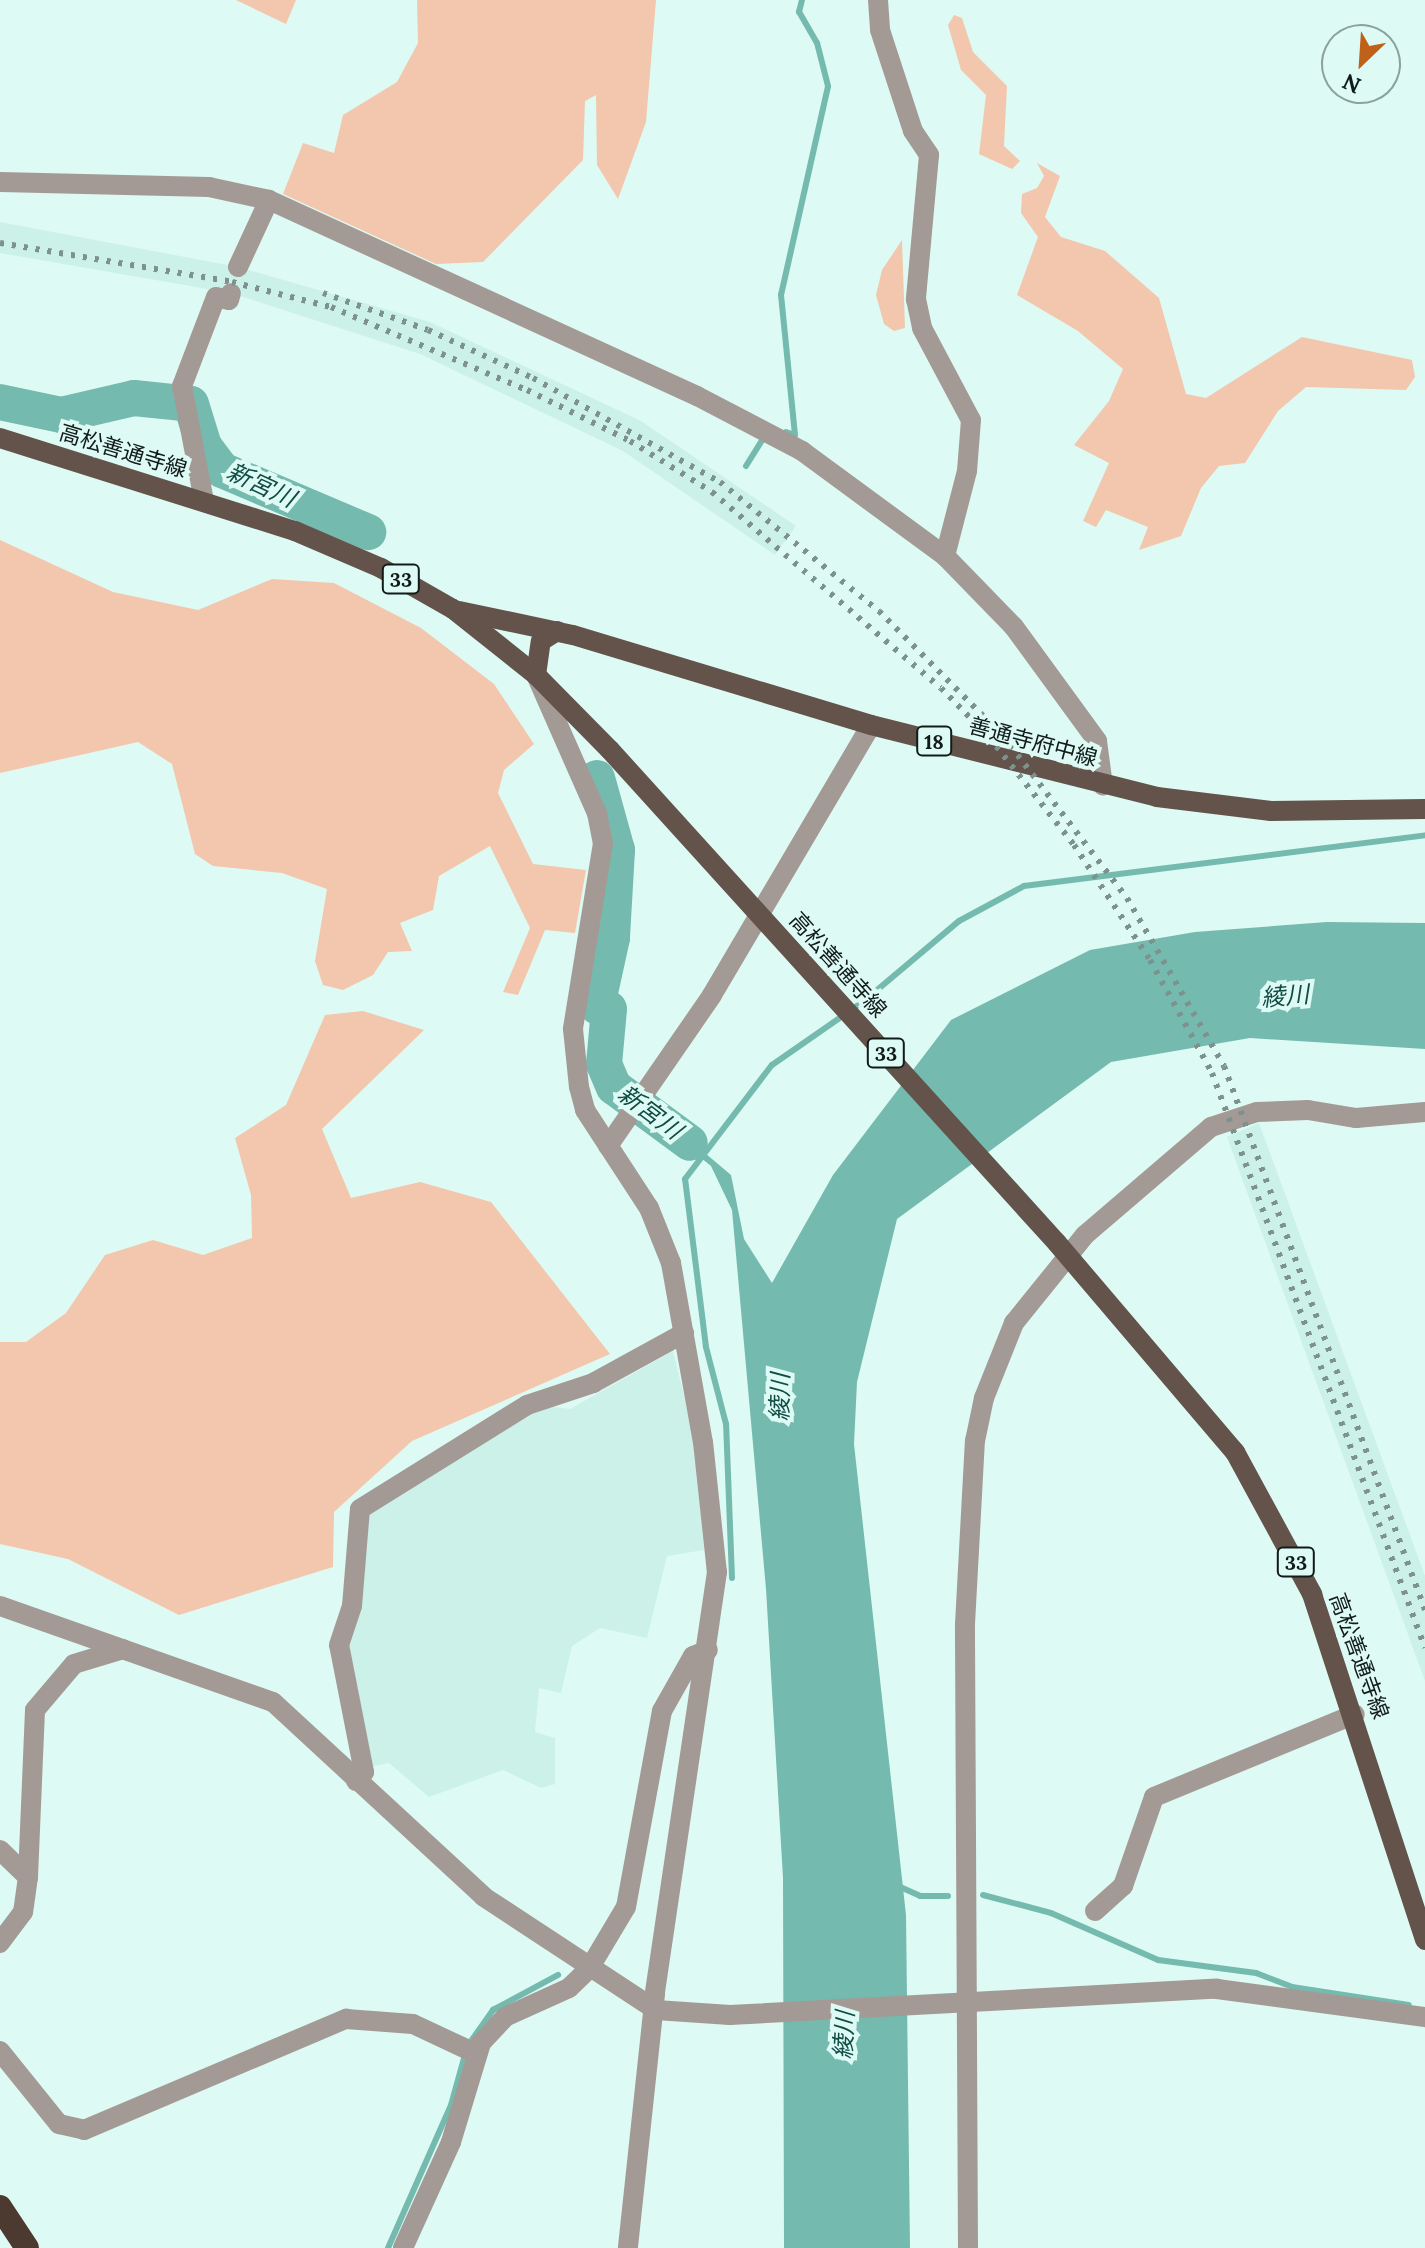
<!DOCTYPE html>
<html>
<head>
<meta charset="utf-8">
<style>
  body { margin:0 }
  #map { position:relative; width:1425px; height:2248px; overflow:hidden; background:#defaf4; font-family:Lora,"Noto Sans JP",serif }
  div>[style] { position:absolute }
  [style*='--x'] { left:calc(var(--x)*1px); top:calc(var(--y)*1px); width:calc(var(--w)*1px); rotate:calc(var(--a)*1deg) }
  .built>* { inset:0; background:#cbf1e9 }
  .green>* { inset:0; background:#f2c7ad }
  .water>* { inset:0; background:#75baae }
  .stream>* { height:6px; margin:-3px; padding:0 3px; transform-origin:3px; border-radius:3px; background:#75baae }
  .river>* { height:36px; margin:-18px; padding:0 18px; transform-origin:18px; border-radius:18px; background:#75baae }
  .minor>* { height:20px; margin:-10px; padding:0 10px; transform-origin:10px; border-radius:10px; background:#a49a95 }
  .major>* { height:20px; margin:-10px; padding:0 10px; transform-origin:10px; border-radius:10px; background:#63534a }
  .highway>* { height:24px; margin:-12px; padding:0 12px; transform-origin:12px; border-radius:12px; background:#4c3a30 }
  .rail>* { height:6px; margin-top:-3px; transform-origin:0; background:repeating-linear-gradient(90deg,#7e928d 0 4px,transparent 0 12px) }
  span { translate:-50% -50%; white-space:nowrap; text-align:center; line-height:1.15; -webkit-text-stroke:8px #defaf4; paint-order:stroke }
  .shield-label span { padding:2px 6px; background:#defaf4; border:2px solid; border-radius:6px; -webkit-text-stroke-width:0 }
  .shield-label { font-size:20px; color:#111b19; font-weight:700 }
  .street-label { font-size:22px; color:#111b19 }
  .water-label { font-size:24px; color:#114d45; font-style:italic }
  .north { position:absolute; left:1321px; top:24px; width:80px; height:80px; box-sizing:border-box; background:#defaf4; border:2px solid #8ca19c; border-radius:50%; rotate:205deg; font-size:22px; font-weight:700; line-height:32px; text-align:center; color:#111b19 }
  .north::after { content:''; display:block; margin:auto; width:28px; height:36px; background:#c06119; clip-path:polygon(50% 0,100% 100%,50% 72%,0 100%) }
</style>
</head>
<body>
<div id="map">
  <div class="built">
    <div style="clip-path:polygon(0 222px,238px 267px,430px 322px,641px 421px,796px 526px,775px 555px,623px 451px,420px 354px,231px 293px,0 253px)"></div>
    <div style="clip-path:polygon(1259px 1123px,1425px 1576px,1425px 1681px,1227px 1137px)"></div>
    <div style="clip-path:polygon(673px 1351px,695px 1441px,704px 1550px,667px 1556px,647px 1638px,600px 1628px,572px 1646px,561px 1693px,539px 1688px,535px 1732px,555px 1738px,555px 1784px,541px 1788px,503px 1770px,429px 1797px,389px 1763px,369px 1767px,347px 1643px,369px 1511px,546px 1406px,570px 1409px)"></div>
  </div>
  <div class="green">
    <div style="clip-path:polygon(236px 0,296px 0,286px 24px)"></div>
    <div style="clip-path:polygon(417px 0,656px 0,646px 122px,618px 199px,597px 165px,596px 95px,585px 101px,583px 160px,483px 262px,436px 264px,283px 194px,303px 143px,334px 153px,343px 115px,397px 82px,418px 43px)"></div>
    <div style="clip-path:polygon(954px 15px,962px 18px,973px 52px,1007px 86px,1004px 146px,1020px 161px,1012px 169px,979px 154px,986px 95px,961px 70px,948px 25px)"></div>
    <div style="clip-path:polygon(1037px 163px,1060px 176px,1045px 217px,1061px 237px,1105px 251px,1159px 298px,1186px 394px,1206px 398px,1302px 337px,1412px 360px,1415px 377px,1406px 390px,1306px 387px,1278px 411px,1245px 463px,1219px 466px,1201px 488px,1181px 536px,1139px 550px,1148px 527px,1106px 510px,1096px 527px,1083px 521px,1109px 463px,1074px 445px,1109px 401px,1123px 369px,1078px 331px,1017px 295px,1038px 237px,1021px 213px,1022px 194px,1037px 188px,1044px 176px)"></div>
    <div style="clip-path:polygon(902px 240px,905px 328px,894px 331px,884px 324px,876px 295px,882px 270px)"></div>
    <div style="clip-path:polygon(0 540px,113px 592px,198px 610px,272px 579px,334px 583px,421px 628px,494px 684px,534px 744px,504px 770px,498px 793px,533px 864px,586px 870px,575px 933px,545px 930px,518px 995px,503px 992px,530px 928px,490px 846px,439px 876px,433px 910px,400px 923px,412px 951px,388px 952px,373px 975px,343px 990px,323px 985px,315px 961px,327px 889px,282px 873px,213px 866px,195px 854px,172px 764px,138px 742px,0 773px)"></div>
    <div style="clip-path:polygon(363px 1011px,424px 1030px,322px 1129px,351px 1198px,420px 1182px,491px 1202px,610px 1354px,412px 1441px,334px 1512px,333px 1567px,179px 1615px,68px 1559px,0 1544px,0 1342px,26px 1342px,66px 1313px,105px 1255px,153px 1240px,203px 1255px,252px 1238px,251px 1195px,235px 1138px,286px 1105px,325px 1015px)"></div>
  </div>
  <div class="water">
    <div style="clip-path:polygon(1327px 922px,1425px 923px,1425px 1049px,1250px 1038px,1111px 1062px,897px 1219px,857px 1382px,854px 1444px,906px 1915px,910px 2248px,784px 2248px,783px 1878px,766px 1589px,732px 1210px,711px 1166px,649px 1116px,654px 1110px,731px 1175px,744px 1239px,772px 1283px,833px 1175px,951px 1020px,1090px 950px,1195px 932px)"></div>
  </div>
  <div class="stream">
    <div style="--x:786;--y:432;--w:9;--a:18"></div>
    <div style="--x:795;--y:435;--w:141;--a:-95.7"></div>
    <div style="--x:781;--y:295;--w:214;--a:-77.3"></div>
    <div style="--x:828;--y:86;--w:44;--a:-104.3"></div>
    <div style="--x:817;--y:43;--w:36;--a:-120"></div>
    <div style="--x:799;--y:12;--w:12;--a:-76"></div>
    <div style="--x:746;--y:466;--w:34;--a:-58"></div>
    <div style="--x:732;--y:1578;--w:154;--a:-92.2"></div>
    <div style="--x:726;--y:1424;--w:80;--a:-104.6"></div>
    <div style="--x:706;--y:1347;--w:169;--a:-97.1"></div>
    <div style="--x:685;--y:1179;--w:143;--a:-52.7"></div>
    <div style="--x:772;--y:1065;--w:112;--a:-34.8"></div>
    <div style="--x:864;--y:1001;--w:124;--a:-40.1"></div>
    <div style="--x:959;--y:921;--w:74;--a:-28.3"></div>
    <div style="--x:1024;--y:886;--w:404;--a:-7.2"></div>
    <div style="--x:898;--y:1886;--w:24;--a:24"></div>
    <div style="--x:920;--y:1896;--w:28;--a:0"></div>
    <div style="--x:983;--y:1895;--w:70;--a:14.8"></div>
    <div style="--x:1051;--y:1913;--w:117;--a:23.7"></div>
    <div style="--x:1158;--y:1960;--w:99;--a:7.6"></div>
    <div style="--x:1256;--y:1973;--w:39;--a:21"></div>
    <div style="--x:1292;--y:1987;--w:118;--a:8.7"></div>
    <div style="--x:469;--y:2044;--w:42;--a:-54.8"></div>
    <div style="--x:493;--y:2010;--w:74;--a:-28.3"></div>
    <div style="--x:388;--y:2248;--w:156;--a:-66.2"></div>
    <div style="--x:451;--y:2105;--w:52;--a:-74.4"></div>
  </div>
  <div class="river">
    <div style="--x:0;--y:402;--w:62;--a:12"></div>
    <div style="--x:61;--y:415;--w:75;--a:-13.1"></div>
    <div style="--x:134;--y:398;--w:57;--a:6"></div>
    <div style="--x:191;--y:404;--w:44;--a:72.8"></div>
    <div style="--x:204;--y:446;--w:30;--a:53"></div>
    <div style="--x:222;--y:470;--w:159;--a:23"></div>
    <div style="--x:597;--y:778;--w:75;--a:74.5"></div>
    <div style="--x:617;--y:850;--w:88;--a:93.3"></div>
    <div style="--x:612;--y:938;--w:70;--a:102.4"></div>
    <div style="--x:597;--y:1006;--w:12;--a:14"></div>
    <div style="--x:609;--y:1009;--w:55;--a:95.2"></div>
    <div style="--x:604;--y:1064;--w:25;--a:67"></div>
    <div style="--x:614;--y:1087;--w:94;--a:36.4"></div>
  </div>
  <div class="minor">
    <div style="--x:878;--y:0;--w:30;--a:86"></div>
    <div style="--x:880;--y:30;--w:106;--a:71.9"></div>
    <div style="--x:913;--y:131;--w:29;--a:56"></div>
    <div style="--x:929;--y:155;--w:145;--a:95.2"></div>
    <div style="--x:916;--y:299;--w:30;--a:78"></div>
    <div style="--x:922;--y:328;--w:104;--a:62"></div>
    <div style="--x:971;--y:420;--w:51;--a:94.5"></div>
    <div style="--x:967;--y:471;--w:88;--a:104.5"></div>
    <div style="--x:0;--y:182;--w:209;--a:1.4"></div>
    <div style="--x:209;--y:187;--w:61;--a:12.2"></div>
    <div style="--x:269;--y:200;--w:471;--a:24.6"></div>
    <div style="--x:697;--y:396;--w:119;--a:27.6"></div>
    <div style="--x:802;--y:451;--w:177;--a:36.3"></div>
    <div style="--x:945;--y:556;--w:99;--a:45.8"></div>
    <div style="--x:1014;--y:627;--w:141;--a:53.9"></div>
    <div style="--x:1097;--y:741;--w:45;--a:82.4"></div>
    <div style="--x:238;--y:267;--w:74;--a:-65.2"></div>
    <div style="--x:204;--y:501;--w:117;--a:-100.8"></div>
    <div style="--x:182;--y:386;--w:95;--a:-69.1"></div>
    <div style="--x:216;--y:297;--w:13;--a:13"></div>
    <div style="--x:229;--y:300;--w:7;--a:-74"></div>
    <div style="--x:536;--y:675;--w:151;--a:66.2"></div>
    <div style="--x:597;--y:813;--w:31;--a:79"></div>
    <div style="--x:603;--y:843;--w:188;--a:99.2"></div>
    <div style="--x:573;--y:1029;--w:58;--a:84.1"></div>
    <div style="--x:579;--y:1087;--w:24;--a:75"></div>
    <div style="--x:585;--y:1110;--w:117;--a:56.9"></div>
    <div style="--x:649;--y:1208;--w:59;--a:68.2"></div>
    <div style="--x:671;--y:1263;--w:182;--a:79.9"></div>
    <div style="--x:703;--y:1442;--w:131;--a:83.9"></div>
    <div style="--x:717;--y:1572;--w:427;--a:98.4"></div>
    <div style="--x:655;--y:1994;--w:255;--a:96.1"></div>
    <div style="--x:608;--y:1146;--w:183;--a:-55.4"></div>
    <div style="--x:712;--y:995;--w:313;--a:-59.5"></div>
    <div style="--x:0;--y:1606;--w:289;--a:19.4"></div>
    <div style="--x:273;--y:1702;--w:287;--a:42.7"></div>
    <div style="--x:484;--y:1897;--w:206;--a:33.3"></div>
    <div style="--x:656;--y:2010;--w:74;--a:3.9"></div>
    <div style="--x:730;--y:2015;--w:488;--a:-3.1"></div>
    <div style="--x:1217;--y:1989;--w:210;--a:7.7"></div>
    <div style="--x:356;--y:1781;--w:12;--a:-48"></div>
    <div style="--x:364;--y:1772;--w:129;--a:-101.1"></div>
    <div style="--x:339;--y:1645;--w:41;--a:-71.6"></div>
    <div style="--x:352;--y:1606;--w:97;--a:-85.3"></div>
    <div style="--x:360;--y:1509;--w:197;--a:-31.9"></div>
    <div style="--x:527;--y:1405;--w:70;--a:-18.4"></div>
    <div style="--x:593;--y:1383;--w:104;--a:-28.8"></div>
    <div style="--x:0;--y:1850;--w:39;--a:44"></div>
    <div style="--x:28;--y:1877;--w:35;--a:98"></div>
    <div style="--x:23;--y:1912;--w:39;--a:127"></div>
    <div style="--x:28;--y:1877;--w:167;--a:-87.6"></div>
    <div style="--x:35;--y:1710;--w:60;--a:-49.7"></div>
    <div style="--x:74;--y:1664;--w:51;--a:-17"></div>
    <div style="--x:1095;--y:1911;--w:38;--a:-42"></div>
    <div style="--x:1123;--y:1886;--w:94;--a:-70.8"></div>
    <div style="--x:1154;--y:1797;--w:217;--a:-22.4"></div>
    <div style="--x:0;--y:2051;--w:94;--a:51.1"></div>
    <div style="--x:59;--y:2124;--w:26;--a:13"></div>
    <div style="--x:84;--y:2130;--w:285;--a:-23"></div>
    <div style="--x:346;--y:2019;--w:67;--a:4.3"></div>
    <div style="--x:413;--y:2024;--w:71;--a:25.1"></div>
    <div style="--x:403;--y:2248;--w:116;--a:-65.6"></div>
    <div style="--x:451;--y:2142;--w:103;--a:-73.1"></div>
    <div style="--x:481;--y:2043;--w:35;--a:-47"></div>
    <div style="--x:505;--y:2017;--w:70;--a:-24.4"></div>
    <div style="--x:569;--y:1988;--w:28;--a:-44"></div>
    <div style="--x:589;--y:1969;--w:72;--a:-59.2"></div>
    <div style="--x:626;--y:1907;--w:199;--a:-79.6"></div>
    <div style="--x:662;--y:1711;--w:63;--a:-60.6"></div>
    <div style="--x:693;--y:1656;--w:16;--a:-22"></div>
    <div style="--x:968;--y:2248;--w:624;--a:-90.28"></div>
    <div style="--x:965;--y:1624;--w:183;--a:-86.9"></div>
    <div style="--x:975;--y:1441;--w:44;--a:-78.2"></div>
    <div style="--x:984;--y:1398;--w:81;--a:-68.2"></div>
    <div style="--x:1014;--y:1323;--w:113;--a:-51.1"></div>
    <div style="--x:1085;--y:1235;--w:166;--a:-40.6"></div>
    <div style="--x:1211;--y:1127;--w:48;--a:-18.1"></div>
    <div style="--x:1257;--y:1112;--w:51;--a:-2.2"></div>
    <div style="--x:1308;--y:1110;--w:49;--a:9.5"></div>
    <div style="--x:1356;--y:1118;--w:69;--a:-5"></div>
  </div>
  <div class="major">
    <div style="--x:0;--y:438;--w:309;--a:17.5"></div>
    <div style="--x:295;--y:531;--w:94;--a:23.3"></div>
    <div style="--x:381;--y:568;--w:83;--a:29.7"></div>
    <div style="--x:453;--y:609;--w:106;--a:38.5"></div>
    <div style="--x:536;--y:675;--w:105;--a:45.4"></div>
    <div style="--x:610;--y:750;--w:665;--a:47.8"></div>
    <div style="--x:1057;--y:1243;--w:275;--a:49.6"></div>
    <div style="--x:1235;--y:1452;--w:162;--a:61.5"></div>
    <div style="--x:1312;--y:1594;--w:364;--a:71.9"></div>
    <div style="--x:459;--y:611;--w:116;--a:11.9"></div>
    <div style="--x:573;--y:635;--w:311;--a:16.8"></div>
    <div style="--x:871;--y:725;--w:295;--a:14.1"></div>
    <div style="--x:1157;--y:797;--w:115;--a:7"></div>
    <div style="--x:1271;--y:811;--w:154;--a:-0.7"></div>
    <div style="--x:536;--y:675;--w:34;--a:-82"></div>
    <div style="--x:541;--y:641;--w:19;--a:-32"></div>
  </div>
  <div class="highway">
    <div style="--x:0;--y:2207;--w:49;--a:56.6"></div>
  </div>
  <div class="rail">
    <div style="--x:0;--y:243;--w:235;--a:9.5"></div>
    <div style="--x:232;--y:282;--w:102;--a:14.2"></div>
    <div style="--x:331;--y:307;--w:213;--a:23"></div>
    <div style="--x:527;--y:390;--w:115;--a:26.3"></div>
    <div style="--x:630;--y:441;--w:97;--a:31.9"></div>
    <div style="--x:712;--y:492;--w:301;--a:40.6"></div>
    <div style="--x:941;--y:688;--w:69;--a:45.6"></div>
    <div style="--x:989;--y:737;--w:137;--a:51.8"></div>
    <div style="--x:1074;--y:845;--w:138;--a:56.5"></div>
    <div style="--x:1150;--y:960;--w:129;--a:61.2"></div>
    <div style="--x:1212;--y:1073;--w:613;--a:69.67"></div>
    <div style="--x:323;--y:293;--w:111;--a:19.4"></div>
    <div style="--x:428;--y:330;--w:115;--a:24.6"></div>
    <div style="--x:533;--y:378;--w:214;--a:29.1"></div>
    <div style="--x:720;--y:482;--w:205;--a:39.1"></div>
    <div style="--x:879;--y:611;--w:176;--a:45.2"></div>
    <div style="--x:1003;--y:736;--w:204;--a:52.6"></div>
    <div style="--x:1127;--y:898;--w:194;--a:60"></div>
    <div style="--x:1224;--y:1066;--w:580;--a:69.72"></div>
  </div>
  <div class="shield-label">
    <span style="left:401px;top:579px">33</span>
    <span style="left:934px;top:741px">18</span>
    <span style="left:886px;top:1053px">33</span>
    <span style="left:1296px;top:1562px">33</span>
  </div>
  <div class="street-label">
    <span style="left:123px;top:451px;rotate:17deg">高松善通寺線</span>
    <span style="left:1033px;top:742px;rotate:15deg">善通寺府中線</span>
    <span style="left:838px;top:965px;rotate:48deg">高松善通寺線</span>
    <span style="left:1359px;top:1656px;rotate:70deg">高松善通寺線</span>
  </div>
  <div class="water-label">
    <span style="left:261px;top:485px;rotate:25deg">新宮川</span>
    <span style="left:1285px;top:996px;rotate:-5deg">綾川</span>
    <span style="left:650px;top:1112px;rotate:37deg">新宮川</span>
    <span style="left:780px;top:1397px;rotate:-89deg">綾川</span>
    <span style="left:844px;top:2035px;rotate:-87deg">綾川</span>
  </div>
  <div class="north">N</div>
</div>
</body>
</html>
